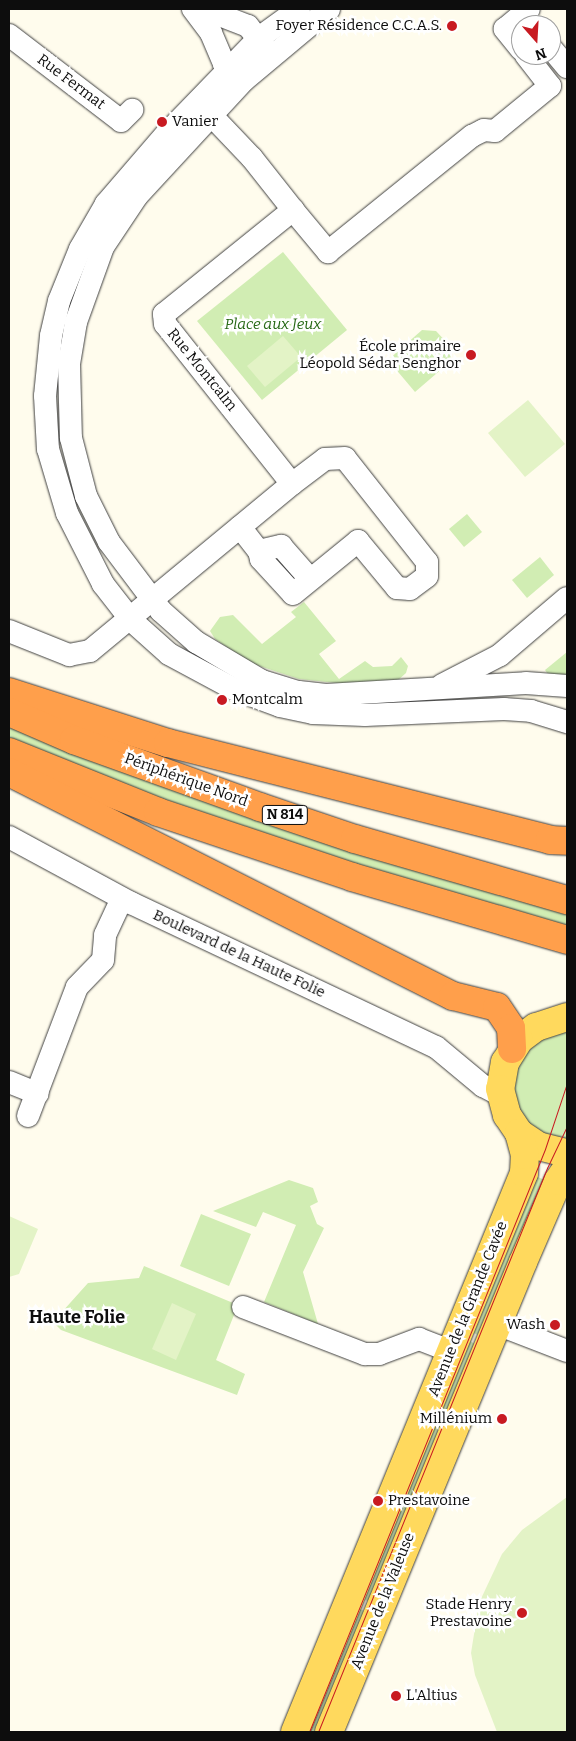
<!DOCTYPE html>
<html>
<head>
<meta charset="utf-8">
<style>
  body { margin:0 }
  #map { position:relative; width:576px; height:1741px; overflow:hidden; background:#fffced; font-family:Bitter,serif }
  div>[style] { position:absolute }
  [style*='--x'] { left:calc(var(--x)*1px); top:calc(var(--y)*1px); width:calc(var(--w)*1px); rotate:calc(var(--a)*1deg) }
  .green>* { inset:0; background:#d1edb3 }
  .pitch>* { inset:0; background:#e3f3c6 }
  .roads { filter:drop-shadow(0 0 1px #404040) drop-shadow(0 0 1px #404040) }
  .minor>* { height:22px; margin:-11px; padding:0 11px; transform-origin:11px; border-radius:11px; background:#fff }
  .major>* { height:28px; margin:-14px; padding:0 14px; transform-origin:14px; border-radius:14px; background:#ffd95d }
  .highway>* { height:28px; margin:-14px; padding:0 14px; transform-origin:14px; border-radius:14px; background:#ff9f4b }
  .tram>* { height:1px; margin:-0.5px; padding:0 0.5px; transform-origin:0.5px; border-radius:0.5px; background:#c81a21 }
  .dots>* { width:14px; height:14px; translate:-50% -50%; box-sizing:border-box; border:2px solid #fff; border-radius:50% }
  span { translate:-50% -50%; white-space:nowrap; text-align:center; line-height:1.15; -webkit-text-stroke:5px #fff; paint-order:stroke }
  .shield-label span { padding:1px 4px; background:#fff; border:1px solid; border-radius:4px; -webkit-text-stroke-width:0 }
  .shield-label { font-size:14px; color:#0d0d0d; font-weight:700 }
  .poi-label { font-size:15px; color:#0d0d0d }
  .right { translate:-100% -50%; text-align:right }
  .left { translate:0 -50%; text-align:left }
  .street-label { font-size:15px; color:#0d0d0d }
  .park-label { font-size:15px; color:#296a18; font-style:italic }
  .quarter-label { font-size:18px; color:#0d0d0d; font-weight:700 }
  .frame { position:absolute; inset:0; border:10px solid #0d0d0d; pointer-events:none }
  .north { position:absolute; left:511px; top:15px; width:50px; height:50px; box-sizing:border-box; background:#fff; border:1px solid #9e9e9e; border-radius:50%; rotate:161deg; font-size:14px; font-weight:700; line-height:20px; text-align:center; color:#0d0d0d }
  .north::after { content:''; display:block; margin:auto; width:18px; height:22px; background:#c81a21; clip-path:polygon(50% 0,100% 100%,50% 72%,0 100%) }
</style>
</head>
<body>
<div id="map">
  <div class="green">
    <div style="clip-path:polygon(283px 252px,347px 330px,262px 400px,197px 321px)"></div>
    <div style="clip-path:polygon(422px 330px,436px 331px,449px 345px,451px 361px,415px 392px,388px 360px)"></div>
    <div style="clip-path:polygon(467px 514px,482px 532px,464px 547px,449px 529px)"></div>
    <div style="clip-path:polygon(540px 557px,554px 575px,527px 598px,512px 580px)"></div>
    <div style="clip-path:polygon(304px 602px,336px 641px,319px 654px,339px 679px,365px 661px,373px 667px,392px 666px,401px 657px,408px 666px,406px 673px,397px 681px,355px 685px,299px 679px,250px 663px,215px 639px,210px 631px,220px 617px,233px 615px,262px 644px,296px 617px,291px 612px)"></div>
    <div style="clip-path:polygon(567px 652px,567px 679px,548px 674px,545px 670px)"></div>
    <div style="clip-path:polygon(9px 722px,567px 910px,567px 929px,302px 852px,9px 743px)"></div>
    <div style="clip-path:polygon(567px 1029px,567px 1141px,538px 1133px,515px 1108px,512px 1074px,528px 1045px)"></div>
    <div style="clip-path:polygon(527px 1172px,551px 1183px,485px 1337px,467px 1331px)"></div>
    <div style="clip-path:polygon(289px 1180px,313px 1188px,318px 1202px,310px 1206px,317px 1224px,324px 1228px,303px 1272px,318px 1324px,254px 1298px,264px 1302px,296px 1225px,263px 1212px,256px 1227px,213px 1211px)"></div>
    <div style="clip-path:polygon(201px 1214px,251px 1234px,229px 1286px,180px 1266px)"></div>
    <div style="clip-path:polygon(144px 1266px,238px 1305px,216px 1360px,245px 1374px,237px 1395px,61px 1330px,53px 1322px,88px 1283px,139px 1278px)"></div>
    <div style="clip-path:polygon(464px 1339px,481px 1346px,375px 1604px,356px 1596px)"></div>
    <div style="clip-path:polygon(354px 1606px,372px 1615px,324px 1732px,302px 1732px)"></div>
  </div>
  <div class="pitch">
    <div style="clip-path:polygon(283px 336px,301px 357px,265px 387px,247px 366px)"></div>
    <div style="clip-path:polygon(528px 400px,565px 444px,525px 477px,488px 433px)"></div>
    <div style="clip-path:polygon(9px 1216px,38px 1229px,19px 1274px,9px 1277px)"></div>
    <div style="clip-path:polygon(172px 1303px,196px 1314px,176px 1360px,152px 1349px)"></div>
    <div style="clip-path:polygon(567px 1497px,567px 1732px,497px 1732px,475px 1675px,471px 1653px,479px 1603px,502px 1554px,522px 1530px)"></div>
  </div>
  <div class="roads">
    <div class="minor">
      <div style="--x:193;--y:9;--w:30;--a:53"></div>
      <div style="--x:211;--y:33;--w:34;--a:67"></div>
      <div style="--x:224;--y:64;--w:20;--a:41"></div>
      <div style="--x:204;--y:9;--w:47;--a:21.1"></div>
      <div style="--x:248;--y:26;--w:31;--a:52"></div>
      <div style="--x:299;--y:9;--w:49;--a:144.1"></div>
      <div style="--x:259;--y:38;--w:132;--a:134.1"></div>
      <div style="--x:167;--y:133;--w:94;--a:130.7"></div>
      <div style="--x:106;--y:204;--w:52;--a:120"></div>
      <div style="--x:80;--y:249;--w:56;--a:112"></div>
      <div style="--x:59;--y:301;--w:36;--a:103"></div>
      <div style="--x:51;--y:336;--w:60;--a:95.7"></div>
      <div style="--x:45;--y:396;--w:53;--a:86.8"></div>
      <div style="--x:48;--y:449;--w:67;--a:73.5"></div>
      <div style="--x:67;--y:513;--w:80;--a:63.1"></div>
      <div style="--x:103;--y:584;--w:46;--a:52.1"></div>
      <div style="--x:131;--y:620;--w:51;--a:41.8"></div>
      <div style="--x:169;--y:654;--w:74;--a:28.3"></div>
      <div style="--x:234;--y:689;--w:49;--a:20.3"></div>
      <div style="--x:280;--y:706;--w:34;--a:12"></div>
      <div style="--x:313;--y:713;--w:52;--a:2.2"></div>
      <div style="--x:365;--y:715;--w:139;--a:-2.5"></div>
      <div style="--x:504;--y:709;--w:27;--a:4"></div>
      <div style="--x:531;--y:711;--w:38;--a:17"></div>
      <div style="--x:329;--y:9;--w:111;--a:140.1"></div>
      <div style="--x:244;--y:80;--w:158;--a:132.7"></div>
      <div style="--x:137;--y:196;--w:61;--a:123.7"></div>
      <div style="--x:103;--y:247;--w:80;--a:109.8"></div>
      <div style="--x:76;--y:322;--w:43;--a:99.5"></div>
      <div style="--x:69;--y:364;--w:74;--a:88.5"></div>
      <div style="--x:71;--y:438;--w:60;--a:75.5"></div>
      <div style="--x:86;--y:496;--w:51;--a:63.4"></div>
      <div style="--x:109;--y:542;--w:86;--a:53"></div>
      <div style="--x:161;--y:611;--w:47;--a:41.5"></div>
      <div style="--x:196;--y:642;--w:77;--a:30.6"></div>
      <div style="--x:262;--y:681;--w:39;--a:17"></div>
      <div style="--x:299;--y:692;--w:27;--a:6"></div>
      <div style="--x:326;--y:695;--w:200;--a:-3.4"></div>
      <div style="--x:526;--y:683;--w:41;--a:4.2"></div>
      <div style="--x:9;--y:35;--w:141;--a:37.5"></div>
      <div style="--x:121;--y:121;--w:16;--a:-45"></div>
      <div style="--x:551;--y:48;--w:25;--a:50"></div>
      <div style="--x:521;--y:49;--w:26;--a:-129"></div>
      <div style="--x:505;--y:29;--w:31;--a:-40"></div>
      <div style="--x:211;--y:115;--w:59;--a:46.4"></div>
      <div style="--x:252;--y:158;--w:66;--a:51.7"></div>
      <div style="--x:240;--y:527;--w:31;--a:52"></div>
      <div style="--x:259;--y:551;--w:8;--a:76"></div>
      <div style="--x:261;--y:559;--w:47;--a:47.6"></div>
      <div style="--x:293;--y:594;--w:84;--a:-39.2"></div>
      <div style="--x:358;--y:541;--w:61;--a:50.3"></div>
      <div style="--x:397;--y:588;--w:13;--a:4"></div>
      <div style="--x:410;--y:589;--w:21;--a:-37"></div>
      <div style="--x:427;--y:576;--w:14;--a:-90"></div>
      <div style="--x:427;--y:562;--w:132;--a:-128.3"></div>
      <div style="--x:345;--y:458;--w:20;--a:177"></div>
      <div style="--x:325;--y:459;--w:41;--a:142.9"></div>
      <div style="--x:259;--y:551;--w:23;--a:-13"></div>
      <div style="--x:281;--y:546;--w:44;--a:48.7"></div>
      <div style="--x:9;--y:631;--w:65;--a:21.8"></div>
      <div style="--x:69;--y:655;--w:21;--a:-11"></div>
      <div style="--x:90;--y:651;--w:262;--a:-39.6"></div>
      <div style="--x:292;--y:484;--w:204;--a:-128.4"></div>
      <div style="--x:165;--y:324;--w:10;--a:-96"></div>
      <div style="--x:164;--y:314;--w:166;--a:-38.9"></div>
      <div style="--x:293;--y:210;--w:55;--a:50.2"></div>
      <div style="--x:328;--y:252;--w:185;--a:-38.9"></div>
      <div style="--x:472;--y:136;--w:13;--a:-27"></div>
      <div style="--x:484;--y:130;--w:11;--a:5"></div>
      <div style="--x:495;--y:131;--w:71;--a:-39.3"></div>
      <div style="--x:550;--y:86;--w:39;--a:-128"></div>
      <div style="--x:442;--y:685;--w:65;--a:-27.3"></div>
      <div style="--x:500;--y:655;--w:88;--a:-40.4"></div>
      <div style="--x:9;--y:837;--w:139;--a:28.4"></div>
      <div style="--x:131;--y:903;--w:337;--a:25.3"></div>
      <div style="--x:436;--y:1047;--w:61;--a:39.7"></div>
      <div style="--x:483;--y:1086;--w:20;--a:27"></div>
      <div style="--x:9;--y:1082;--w:31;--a:22"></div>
      <div style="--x:28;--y:1116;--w:138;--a:-69.2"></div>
      <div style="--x:77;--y:987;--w:37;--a:-46"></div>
      <div style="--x:103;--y:960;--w:25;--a:-85"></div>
      <div style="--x:105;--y:935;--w:40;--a:-65"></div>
      <div style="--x:243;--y:1307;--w:131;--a:21.1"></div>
      <div style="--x:365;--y:1354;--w:14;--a:0"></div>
      <div style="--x:379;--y:1354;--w:43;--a:-20.6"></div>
      <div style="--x:419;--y:1339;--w:34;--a:21"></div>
      <div style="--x:497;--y:1324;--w:75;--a:21.1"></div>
    </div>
    <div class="major">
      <div style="--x:567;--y:1017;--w:33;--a:162"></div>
      <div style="--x:536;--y:1027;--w:21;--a:143"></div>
      <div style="--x:519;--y:1040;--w:26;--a:122"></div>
      <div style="--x:505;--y:1062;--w:27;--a:100"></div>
      <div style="--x:500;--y:1089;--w:27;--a:75"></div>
      <div style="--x:507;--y:1115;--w:22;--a:56"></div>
      <div style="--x:519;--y:1133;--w:23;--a:34"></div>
      <div style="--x:538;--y:1146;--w:30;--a:14"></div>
      <div style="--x:295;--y:1732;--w:604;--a:-67.72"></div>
      <div style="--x:524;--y:1173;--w:18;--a:-87"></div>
      <div style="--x:525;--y:1155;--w:23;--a:-105"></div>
      <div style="--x:329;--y:1732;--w:508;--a:-67.57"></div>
      <div style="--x:523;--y:1262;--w:88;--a:-66.6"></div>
      <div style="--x:558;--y:1181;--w:16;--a:-55"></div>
    </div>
    <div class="highway">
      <div style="--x:9;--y:692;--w:167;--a:17.8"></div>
      <div style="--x:168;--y:743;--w:394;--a:14.2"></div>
      <div style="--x:550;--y:840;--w:17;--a:3"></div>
      <div style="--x:9;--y:712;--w:71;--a:23.3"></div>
      <div style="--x:74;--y:740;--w:198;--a:19.8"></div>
      <div style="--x:260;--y:807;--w:100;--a:18.6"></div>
      <div style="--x:355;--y:839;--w:221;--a:16.1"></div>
      <div style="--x:9;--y:752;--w:161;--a:21.9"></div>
      <div style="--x:158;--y:812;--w:205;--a:18.5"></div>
      <div style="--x:352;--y:877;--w:224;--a:16.3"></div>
      <div style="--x:9;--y:772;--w:497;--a:26.8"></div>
      <div style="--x:453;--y:996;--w:45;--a:14"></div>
      <div style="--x:497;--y:1007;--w:25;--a:56"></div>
      <div style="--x:511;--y:1028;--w:21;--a:87"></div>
    </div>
  </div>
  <div class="tram">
    <div style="--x:309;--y:1732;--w:629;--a:-67.96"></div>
    <div style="--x:545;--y:1149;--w:70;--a:-71.6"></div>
    <div style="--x:318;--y:1732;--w:609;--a:-67.9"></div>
    <div style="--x:547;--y:1168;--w:47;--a:-64.5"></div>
  </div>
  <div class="dots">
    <div style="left:452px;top:26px;background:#c81a21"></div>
    <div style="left:162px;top:122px;background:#c81a21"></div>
    <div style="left:471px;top:355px;background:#c81a21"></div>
    <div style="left:222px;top:700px;background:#c81a21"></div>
    <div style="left:555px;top:1325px;background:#c81a21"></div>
    <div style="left:502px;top:1419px;background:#c81a21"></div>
    <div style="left:378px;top:1501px;background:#c81a21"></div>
    <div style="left:522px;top:1613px;background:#c81a21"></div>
    <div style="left:396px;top:1696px;background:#c81a21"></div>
  </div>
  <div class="shield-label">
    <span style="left:285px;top:815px">N 814</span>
  </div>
  <div class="poi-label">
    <span class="right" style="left:442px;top:26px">Foyer Résidence C.C.A.S.</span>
    <span class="left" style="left:172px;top:122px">Vanier</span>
    <span class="right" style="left:461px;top:355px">École primaire<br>Léopold Sédar Senghor</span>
    <span class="left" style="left:232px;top:700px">Montcalm</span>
    <span class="right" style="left:545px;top:1325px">Wash</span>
    <span class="right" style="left:492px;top:1419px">Millénium</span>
    <span class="left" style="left:388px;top:1501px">Prestavoine</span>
    <span class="right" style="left:512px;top:1613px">Stade Henry<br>Prestavoine</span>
    <span class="left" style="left:406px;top:1696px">L'Altius</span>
  </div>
  <div class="street-label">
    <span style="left:71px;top:82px;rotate:37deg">Rue Fermat</span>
    <span style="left:202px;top:370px;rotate:51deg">Rue Montcalm</span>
    <span style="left:186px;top:780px;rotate:20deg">Périphérique Nord</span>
    <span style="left:239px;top:954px;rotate:25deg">Boulevard de la Haute Folie</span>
    <span style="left:468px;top:1309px;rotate:-68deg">Avenue de la Grande Cavée</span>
    <span style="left:383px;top:1601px;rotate:-68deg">Avenue de la Valeuse</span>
  </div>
  <div class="park-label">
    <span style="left:273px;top:325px">Place aux Jeux</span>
  </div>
  <div class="quarter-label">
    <span style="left:77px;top:1317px">Haute Folie</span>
  </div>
  <div class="frame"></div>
  <div class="north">N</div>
</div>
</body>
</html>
